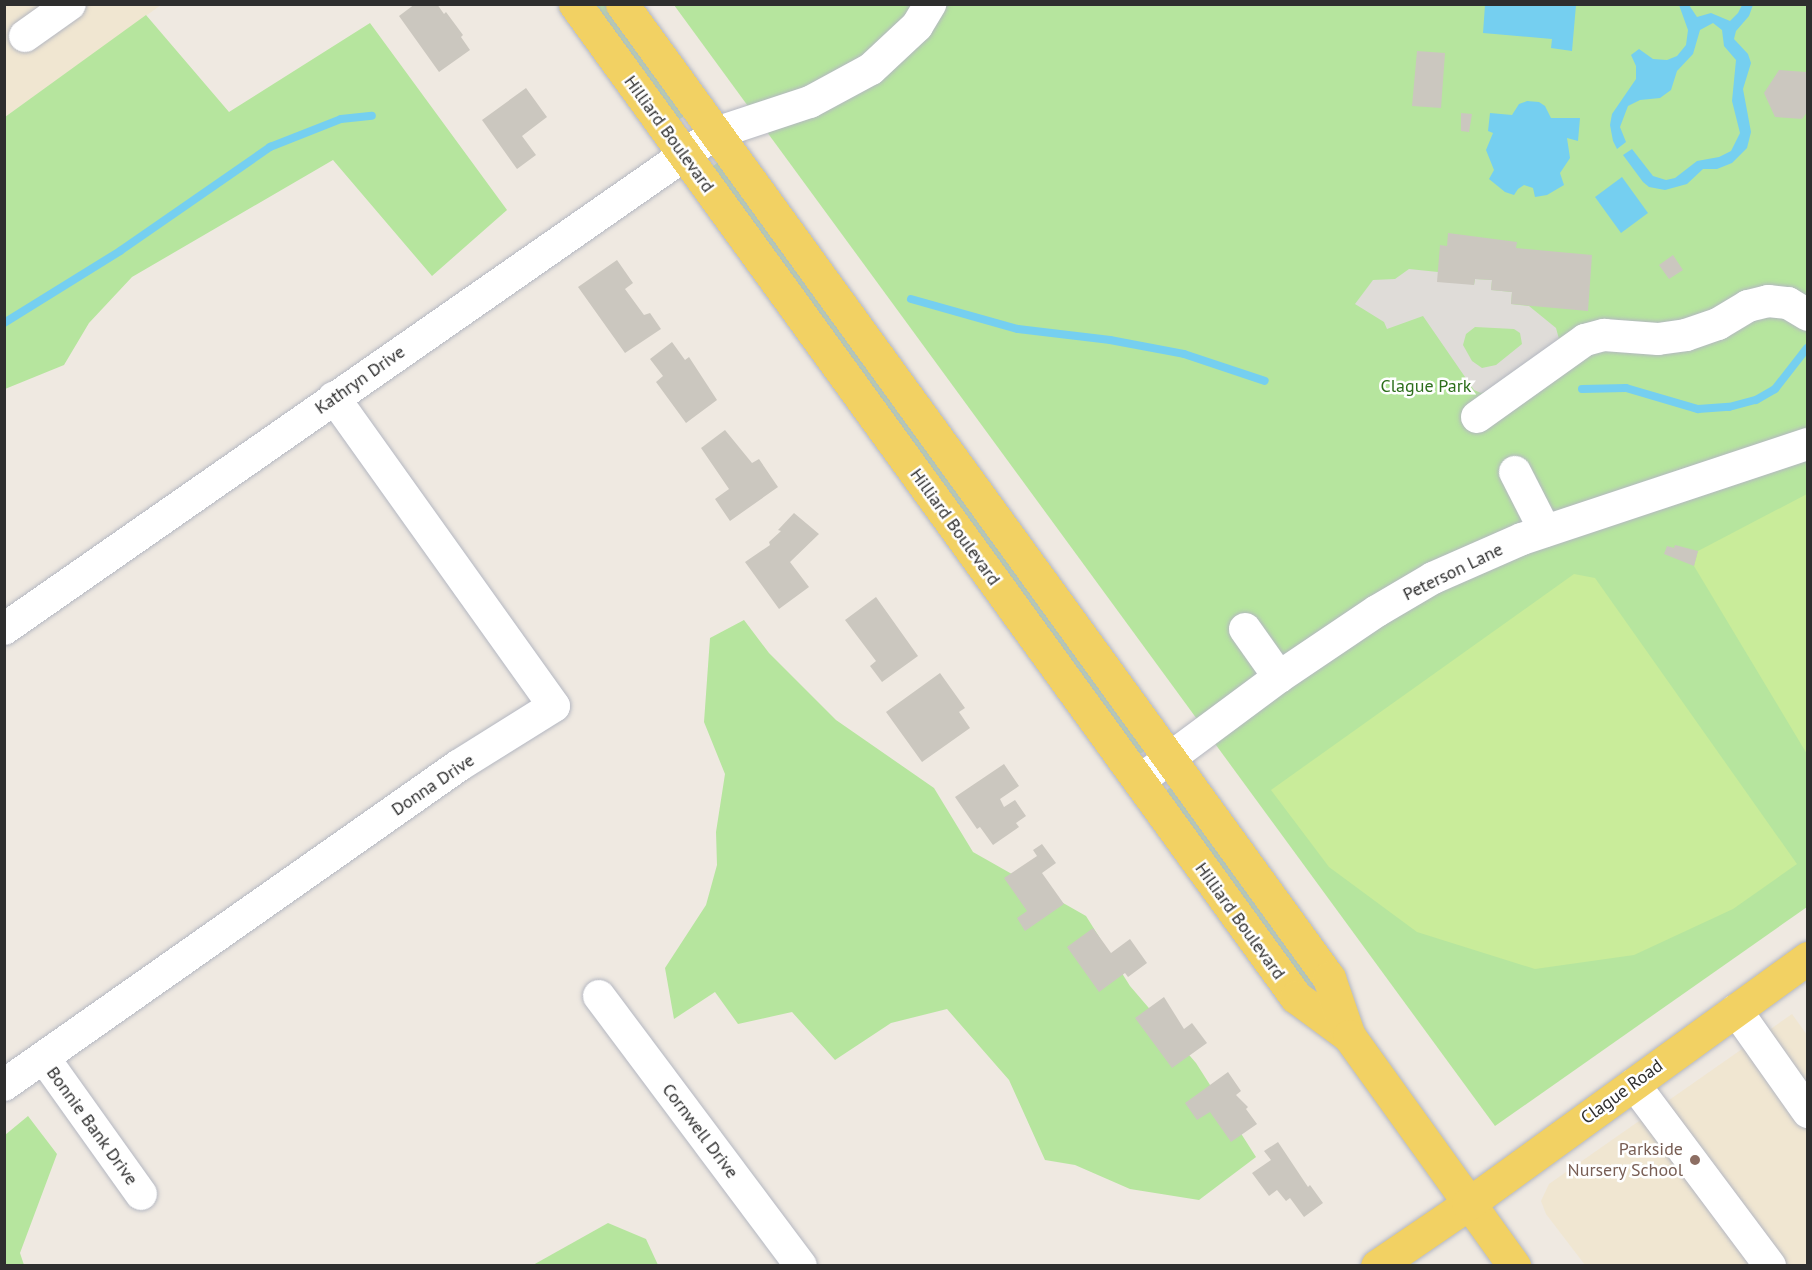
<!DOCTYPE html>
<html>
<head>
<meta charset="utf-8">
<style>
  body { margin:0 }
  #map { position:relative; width:1812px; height:1270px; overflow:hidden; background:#efe9e1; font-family:"PT Sans",sans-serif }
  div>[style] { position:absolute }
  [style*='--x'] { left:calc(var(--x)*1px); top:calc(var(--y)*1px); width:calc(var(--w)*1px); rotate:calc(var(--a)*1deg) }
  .education>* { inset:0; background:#f0e6d1 }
  .green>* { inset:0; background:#b6e59e }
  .pitch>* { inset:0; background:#c9ec9a }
  .plaza>* { inset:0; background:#dfdcd8 }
  .water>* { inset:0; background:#75cff0 }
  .stream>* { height:8px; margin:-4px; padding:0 4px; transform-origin:4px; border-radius:4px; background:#75cff0 }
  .building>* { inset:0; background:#cbc7bf }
  .roads { filter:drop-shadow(0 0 2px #b4b7c1) drop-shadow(0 0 2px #b4b7c1) }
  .minor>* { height:32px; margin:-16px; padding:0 16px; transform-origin:16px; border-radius:16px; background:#fff }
  .major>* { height:33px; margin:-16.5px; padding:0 16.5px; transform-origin:16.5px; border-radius:16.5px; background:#f2d163 }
  .dots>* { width:16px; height:16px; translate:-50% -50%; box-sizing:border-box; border:3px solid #fff; border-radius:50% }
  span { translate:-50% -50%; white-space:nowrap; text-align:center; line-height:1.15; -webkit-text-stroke:5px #fff; paint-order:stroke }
  .street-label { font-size:18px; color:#2e2e2e }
  .park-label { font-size:18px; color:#2c6e1b }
  .education-label { font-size:18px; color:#785e54 }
  .right { translate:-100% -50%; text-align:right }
  .frame { position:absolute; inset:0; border:6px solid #2e2e2e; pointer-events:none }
</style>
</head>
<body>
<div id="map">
  <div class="education">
    <div style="clip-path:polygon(5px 5px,161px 5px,5px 117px)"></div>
    <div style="clip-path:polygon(1792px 1014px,1807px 1035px,1807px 1265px,1585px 1265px,1546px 1214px,1541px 1201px,1549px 1184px)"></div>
  </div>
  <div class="green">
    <div style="clip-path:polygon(591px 5px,607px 5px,684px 110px,683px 117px,678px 120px)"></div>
    <div style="clip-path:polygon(674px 5px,1807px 5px,1807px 907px,1495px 1126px)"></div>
    <div style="clip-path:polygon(146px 15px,229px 112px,370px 23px,507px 210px,432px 276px,333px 160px,132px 277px,89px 323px,64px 365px,5px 389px,5px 117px)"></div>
    <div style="clip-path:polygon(720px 161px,1145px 750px,1142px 753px,1138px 754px,709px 169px)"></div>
    <div style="clip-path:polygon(744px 620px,769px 653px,836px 720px,934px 788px,973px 852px,1086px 916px,1130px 986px,1196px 1063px,1256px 1157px,1199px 1200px,1130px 1189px,1075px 1165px,1045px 1160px,1009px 1080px,947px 1009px,891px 1023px,835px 1060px,792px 1012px,738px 1024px,715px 992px,674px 1019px,665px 968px,706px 905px,717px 865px,716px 832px,725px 774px,704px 722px,710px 638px)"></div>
    <div style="clip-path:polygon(1169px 788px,1174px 788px,1318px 983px,1316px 989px,1308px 991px,1166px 791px)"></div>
    <div style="clip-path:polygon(28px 1116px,57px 1154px,20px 1253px,24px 1265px,5px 1265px,5px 1135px)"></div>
    <div style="clip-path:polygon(608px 1223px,646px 1239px,658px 1265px,533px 1265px)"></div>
  </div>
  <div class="pitch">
    <div style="clip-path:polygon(1807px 494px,1807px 754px,1694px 566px,1698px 551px)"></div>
    <div style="clip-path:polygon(1574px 574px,1595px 578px,1797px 864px,1733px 909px,1634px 955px,1535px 969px,1417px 932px,1329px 867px,1271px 790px)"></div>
  </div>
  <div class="plaza">
    <div style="clip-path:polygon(evenodd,1409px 269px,1438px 272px,1474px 285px,1475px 279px,1492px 280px,1491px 290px,1512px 292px,1511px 304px,1529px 306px,1556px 328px,1559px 339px,1486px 391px,1481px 393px,1474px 390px,1423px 316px,1387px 329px,1384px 322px,1355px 304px,1373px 280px,1395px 279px,1409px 269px,1475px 327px,1514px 329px,1520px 333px,1522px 344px,1496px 365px,1482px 368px,1472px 361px,1463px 345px,1466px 334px,1475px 327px)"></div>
  </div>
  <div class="water">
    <div style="clip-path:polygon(1485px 5px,1576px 5px,1572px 51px,1551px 48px,1552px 39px,1483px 33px)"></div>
    <div style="clip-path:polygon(1679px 5px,1689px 5px,1697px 17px,1711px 13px,1730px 21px,1738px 13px,1742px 5px,1753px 5px,1749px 16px,1736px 31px,1734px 39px,1748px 54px,1751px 63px,1743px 89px,1751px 132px,1747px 148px,1732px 163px,1717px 169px,1703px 169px,1687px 184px,1665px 190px,1649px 187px,1643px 182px,1623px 155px,1632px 149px,1653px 176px,1666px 180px,1675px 178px,1697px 161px,1719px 157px,1731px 151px,1740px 133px,1732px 101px,1736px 60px,1724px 46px,1722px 30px,1713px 23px,1700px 30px,1693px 54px,1677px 71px,1671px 90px,1660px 98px,1640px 100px,1628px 106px,1620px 127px,1626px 142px,1617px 149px,1613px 141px,1610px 125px,1612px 114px,1636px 79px,1636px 66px,1631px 55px,1639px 49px,1653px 59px,1667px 60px,1677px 56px,1686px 45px,1688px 30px)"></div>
    <div style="clip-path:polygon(1527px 101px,1539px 102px,1545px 106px,1551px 118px,1580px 118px,1578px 141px,1567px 138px,1570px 158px,1560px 173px,1564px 185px,1547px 195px,1535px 197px,1533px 188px,1524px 185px,1518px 189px,1514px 195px,1505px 192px,1489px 179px,1494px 170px,1486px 150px,1493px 133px,1488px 131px,1490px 113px,1512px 115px,1519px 104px)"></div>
    <div style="clip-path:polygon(1622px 177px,1648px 213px,1621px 233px,1595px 197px)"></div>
  </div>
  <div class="stream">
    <div style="--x:911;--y:299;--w:111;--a:15.7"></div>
    <div style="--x:1018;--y:329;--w:93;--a:6.8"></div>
    <div style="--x:1110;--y:340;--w:75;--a:10.7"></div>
    <div style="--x:1184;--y:354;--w:85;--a:18.4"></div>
    <div style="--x:4;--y:323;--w:137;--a:-31.8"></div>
    <div style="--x:120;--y:251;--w:183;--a:-34.7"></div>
    <div style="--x:270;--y:147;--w:76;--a:-21.5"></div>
    <div style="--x:341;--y:119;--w:31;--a:-6"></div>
    <div style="--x:1582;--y:389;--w:44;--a:-1.3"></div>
    <div style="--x:1626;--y:388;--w:75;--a:16.3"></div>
    <div style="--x:1698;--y:409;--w:31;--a:-4"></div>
    <div style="--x:1729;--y:407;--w:28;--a:-15"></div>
    <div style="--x:1756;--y:400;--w:22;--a:-30"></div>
    <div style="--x:1775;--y:389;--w:52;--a:-52"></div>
  </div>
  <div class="building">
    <div style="clip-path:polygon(415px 4px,437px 4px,444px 14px,446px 12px,463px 35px,461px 37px,470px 50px,439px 72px,399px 16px)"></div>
    <div style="clip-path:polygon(1417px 51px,1445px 53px,1441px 108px,1412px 106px)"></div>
    <div style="clip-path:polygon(1779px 70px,1806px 72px,1808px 111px,1802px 119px,1775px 117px,1764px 93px)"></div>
    <div style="clip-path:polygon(526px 88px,547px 117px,522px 136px,536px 155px,517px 169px,482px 120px)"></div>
    <div style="clip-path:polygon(1461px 113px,1472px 114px,1469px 132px,1461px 131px)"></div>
    <div style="clip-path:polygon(1448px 233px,1517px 242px,1516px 248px,1592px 255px,1588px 311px,1511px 304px,1512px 292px,1491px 290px,1492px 280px,1475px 279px,1474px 285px,1437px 282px,1440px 245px,1447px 246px)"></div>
    <div style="clip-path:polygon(1673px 255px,1683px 270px,1669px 279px,1659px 265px)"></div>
    <div style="clip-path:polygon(617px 260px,633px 283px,625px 289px,644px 315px,650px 313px,661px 329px,625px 353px,578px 287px)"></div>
    <div style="clip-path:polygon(672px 342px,685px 360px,689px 357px,717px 400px,686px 423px,656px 382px,663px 376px,650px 359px)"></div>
    <div style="clip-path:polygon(725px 430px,752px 463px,759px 459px,778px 487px,730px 521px,715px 499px,729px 489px,701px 448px)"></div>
    <div style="clip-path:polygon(794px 513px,819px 534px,790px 562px,809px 587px,779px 609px,745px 562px,770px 545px,769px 542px,781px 531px,778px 530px)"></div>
    <div style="clip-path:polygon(1675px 545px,1698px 551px,1694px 566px,1664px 554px,1667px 546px,1674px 548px)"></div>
    <div style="clip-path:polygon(876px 597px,918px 656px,882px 682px,870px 666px,876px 661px,845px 620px)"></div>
    <div style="clip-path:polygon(940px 673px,965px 708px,959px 712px,970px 728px,922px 762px,886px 712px)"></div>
    <div style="clip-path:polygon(1004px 764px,1019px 786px,1000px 799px,1004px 807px,1015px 800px,1026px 816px,1016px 823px,1019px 827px,993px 845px,980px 827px,977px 829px,955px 797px)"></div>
    <div style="clip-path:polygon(1042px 844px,1056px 863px,1042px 873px,1064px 904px,1025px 931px,1017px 918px,1027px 911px,1004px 878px,1037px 856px,1033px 850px)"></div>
    <div style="clip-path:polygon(1093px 928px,1111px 953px,1130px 939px,1147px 963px,1128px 977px,1125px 973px,1099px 992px,1067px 947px)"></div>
    <div style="clip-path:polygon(1164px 997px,1184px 1029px,1192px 1023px,1207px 1043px,1172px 1068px,1135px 1018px)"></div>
    <div style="clip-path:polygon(1228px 1072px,1241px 1091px,1236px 1095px,1248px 1107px,1246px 1109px,1257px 1124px,1231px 1142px,1210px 1112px,1197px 1120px,1185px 1103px)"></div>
    <div style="clip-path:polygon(1278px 1142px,1308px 1187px,1310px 1185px,1323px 1203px,1304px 1217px,1290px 1198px,1286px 1201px,1277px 1190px,1269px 1196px,1252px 1173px,1271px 1160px,1264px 1151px)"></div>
  </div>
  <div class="roads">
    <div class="minor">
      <div style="--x:25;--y:36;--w:55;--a:-35.4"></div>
      <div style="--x:1477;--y:417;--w:133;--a:-35.5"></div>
      <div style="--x:1585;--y:340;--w:20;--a:-15"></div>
      <div style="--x:1604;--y:335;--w:54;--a:4.2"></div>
      <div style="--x:1658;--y:339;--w:28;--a:-8"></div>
      <div style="--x:1686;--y:335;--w:34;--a:-19"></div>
      <div style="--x:1718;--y:324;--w:35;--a:-31"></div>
      <div style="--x:1748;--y:306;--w:21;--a:-14"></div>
      <div style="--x:1768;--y:301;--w:20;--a:6"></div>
      <div style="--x:1788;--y:303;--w:23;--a:31"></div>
      <div style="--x:1515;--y:472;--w:66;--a:63"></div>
      <div style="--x:4;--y:629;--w:868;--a:-34.86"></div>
      <div style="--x:716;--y:133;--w:99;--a:-18.3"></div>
      <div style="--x:810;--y:102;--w:69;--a:-28.4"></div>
      <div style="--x:871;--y:69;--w:63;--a:-43.1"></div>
      <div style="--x:917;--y:26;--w:26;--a:-59"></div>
      <div style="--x:1245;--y:629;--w:59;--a:54.7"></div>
      <div style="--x:1139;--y:781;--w:174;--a:-36.6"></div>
      <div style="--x:1279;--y:677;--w:118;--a:-34"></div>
      <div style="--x:1377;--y:611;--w:65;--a:-30.5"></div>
      <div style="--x:1433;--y:578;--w:97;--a:-23.7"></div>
      <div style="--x:1522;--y:539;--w:301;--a:-18.4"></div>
      <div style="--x:599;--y:996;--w:337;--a:53.2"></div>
      <div style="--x:1736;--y:1010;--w:125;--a:54.8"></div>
      <div style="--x:44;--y:1058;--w:167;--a:54.5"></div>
      <div style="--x:1634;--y:1084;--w:227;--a:53.2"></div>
      <div style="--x:4;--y:1085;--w:555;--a:-35.09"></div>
      <div style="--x:458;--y:766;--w:113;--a:-32"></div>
      <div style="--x:554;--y:706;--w:379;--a:-125.5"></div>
    </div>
    <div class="major">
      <div style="--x:575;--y:4;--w:1227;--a:54.02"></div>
      <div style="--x:1296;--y:997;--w:66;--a:36.3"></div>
      <div style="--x:622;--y:4;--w:1204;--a:54.03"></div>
      <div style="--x:1329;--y:978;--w:61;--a:71"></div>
      <div style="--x:1349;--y:1036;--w:283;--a:54.3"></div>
      <div style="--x:1377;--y:1266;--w:110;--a:-34.3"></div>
      <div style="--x:1468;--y:1204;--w:420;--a:-35.9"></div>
    </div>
  </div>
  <div class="dots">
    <div style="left:1695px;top:1160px;background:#8d6e63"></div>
  </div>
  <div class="street-label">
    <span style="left:669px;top:134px;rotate:54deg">Hilliard Boulevard</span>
    <span style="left:360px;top:380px;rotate:-35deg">Kathryn Drive</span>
    <span style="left:955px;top:527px;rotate:54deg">Hilliard Boulevard</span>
    <span style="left:1453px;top:572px;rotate:-26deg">Peterson Lane</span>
    <span style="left:433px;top:785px;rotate:-34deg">Donna Drive</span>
    <span style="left:1240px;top:921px;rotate:54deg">Hilliard Boulevard</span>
    <span style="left:1622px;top:1092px;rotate:-36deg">Clague Road</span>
    <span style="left:92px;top:1126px;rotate:54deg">Bonnie Bank Drive</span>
    <span style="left:700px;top:1131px;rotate:53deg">Cornwell Drive</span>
  </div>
  <div class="park-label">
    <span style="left:1426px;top:386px">Clague Park</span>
  </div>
  <div class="education-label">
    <span class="right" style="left:1683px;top:1160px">Parkside<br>Nursery School</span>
  </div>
  <div class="frame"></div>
</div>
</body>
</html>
